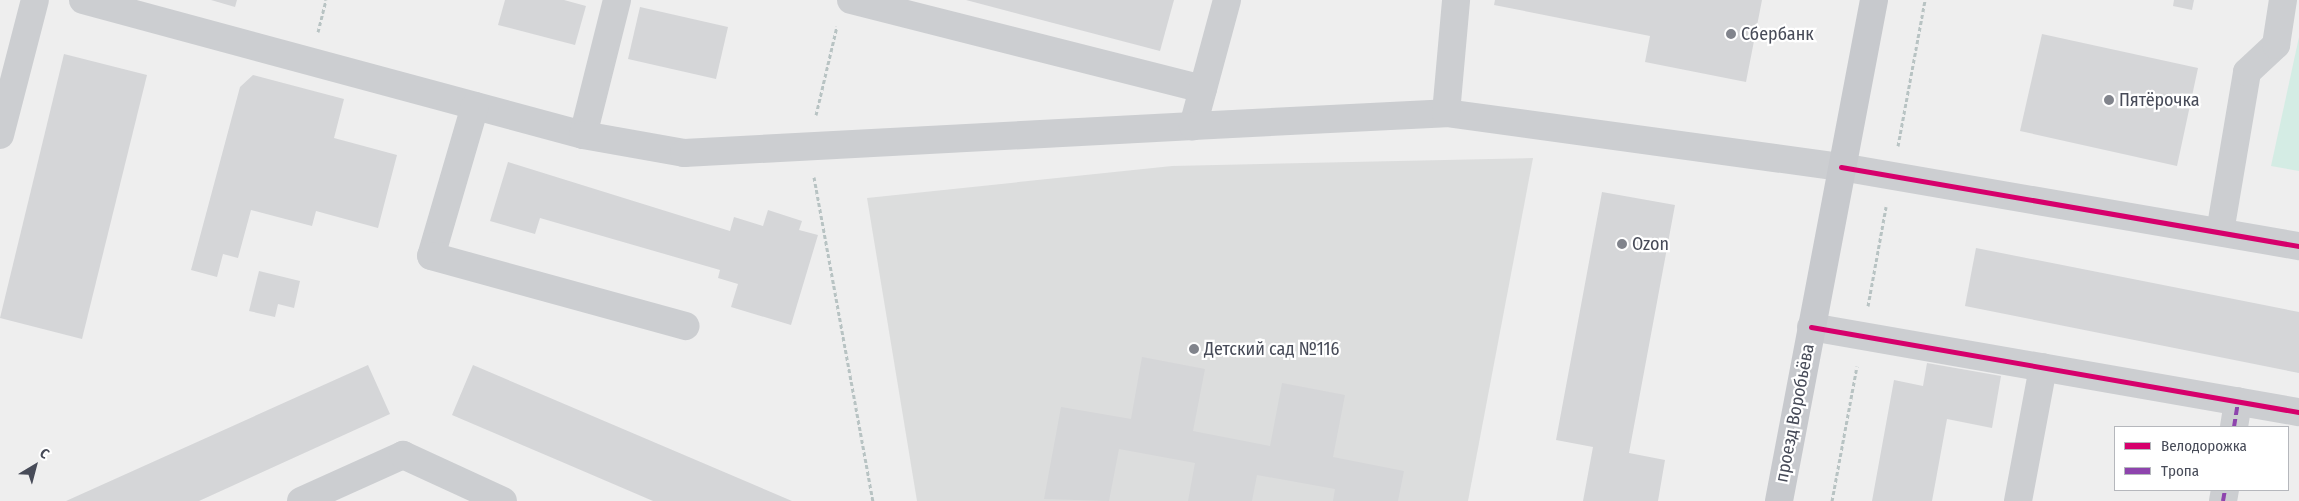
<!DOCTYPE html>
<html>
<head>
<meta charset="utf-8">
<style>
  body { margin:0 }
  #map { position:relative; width:2299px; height:501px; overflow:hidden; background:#eee; font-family:"Fira Sans Condensed",sans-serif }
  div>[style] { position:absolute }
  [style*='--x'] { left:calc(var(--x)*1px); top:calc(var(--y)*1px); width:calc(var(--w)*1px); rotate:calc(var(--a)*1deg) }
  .education>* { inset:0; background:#dcdddd }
  .green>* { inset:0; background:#d4ece4 }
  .building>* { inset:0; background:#d5d6d8 }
  .path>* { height:3px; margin-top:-1.5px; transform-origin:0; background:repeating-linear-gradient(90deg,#b8c3c3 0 4px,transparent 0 6.5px) }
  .minor>* { height:28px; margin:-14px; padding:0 14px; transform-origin:14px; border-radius:14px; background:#ccced1 }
  .major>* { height:28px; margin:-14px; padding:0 14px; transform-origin:14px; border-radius:14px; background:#c7c9cd }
  .quiet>* { height:4px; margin-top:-2px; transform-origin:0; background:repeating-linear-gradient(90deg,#8e44ad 0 8px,transparent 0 12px) }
  .cycleway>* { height:5px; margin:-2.5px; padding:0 2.5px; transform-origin:2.5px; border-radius:2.5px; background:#d6006c }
  .dots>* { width:14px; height:14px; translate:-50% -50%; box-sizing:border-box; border:2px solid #fff; border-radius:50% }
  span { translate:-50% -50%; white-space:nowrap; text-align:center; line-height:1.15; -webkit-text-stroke:4.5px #fff; paint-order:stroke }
  .poi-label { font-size:18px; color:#474b58 }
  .left { translate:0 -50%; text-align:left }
  .street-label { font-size:18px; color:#474b58 }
  .legend { position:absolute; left:2114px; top:426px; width:175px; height:65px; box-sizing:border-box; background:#fff; border:1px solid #b5b7bc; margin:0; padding:6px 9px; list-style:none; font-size:15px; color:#474b58 }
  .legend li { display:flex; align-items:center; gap:10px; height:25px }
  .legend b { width:25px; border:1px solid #b5b7bc }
  .north { position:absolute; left:10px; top:441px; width:50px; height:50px; -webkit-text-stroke:4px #fff; paint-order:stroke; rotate:37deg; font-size:14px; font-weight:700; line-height:20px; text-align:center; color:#474b58 }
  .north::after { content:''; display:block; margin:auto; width:18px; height:22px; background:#474b58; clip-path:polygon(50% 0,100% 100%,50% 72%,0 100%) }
</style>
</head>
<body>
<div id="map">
  <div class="education">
    <div style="clip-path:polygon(1533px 158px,1468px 501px,917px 501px,867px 198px,1172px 166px)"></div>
  </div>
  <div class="green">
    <div style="clip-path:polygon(2299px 37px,2299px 171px,2271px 166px)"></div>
  </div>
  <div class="building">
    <div style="clip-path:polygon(211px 0,237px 0,235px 7px)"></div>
    <div style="clip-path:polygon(505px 0,564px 0,586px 6px,575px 45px,498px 25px)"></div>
    <div style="clip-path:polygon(966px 0,1174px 0,1160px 51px)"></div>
    <div style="clip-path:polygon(1495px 0,1762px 0,1746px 82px,1645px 62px,1650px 36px,1494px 5px)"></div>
    <div style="clip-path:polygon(2174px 0,2194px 0,2192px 10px,2173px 6px)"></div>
    <div style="clip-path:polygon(640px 7px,728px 27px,716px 79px,628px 59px)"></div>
    <div style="clip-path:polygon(2042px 34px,2198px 68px,2177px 166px,2020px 131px)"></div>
    <div style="clip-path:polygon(64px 54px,147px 75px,82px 339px,0 318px)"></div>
    <div style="clip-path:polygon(253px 75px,344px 99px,334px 138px,397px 155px,378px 228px,316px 211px,312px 226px,251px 210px,238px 258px,223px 254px,217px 277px,191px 270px,240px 87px)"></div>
    <div style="clip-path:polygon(508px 162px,730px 231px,734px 217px,763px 226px,768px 210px,802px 221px,799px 230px,818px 235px,791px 325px,731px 307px,738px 284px,718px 278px,720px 270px,540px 218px,535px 234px,490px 221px)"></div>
    <div style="clip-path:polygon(1602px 192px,1675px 205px,1629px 453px,1665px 460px,1658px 501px,1583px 501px,1593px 447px,1556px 440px)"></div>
    <div style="clip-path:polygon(1976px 248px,2299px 312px,2299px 373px,1965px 306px)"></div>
    <div style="clip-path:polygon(259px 271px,300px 281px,294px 308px,278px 304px,275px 317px,249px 311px)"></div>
    <div style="clip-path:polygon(1142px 357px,1205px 369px,1193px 431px,1270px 446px,1282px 383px,1345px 395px,1333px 457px,1404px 471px,1398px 501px,1333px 501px,1335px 489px,1257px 475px,1252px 501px,1188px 501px,1195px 463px,1119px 449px,1109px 501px,1044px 499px,1061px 407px,1131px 419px)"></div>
    <div style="clip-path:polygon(1927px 363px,2001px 376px,1992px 428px,1947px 419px,1932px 501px,1872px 501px,1894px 380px,1923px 386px)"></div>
    <div style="clip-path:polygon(368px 365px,390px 414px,256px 475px,199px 501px,66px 501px)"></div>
    <div style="clip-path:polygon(473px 365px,792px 501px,653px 501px,562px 462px,452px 415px)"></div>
  </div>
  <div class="path">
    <div style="--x:318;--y:32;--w:33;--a:-76"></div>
    <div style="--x:816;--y:115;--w:91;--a:-76.7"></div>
    <div style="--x:1898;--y:146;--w:148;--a:-79.5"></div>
    <div style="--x:814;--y:177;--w:329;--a:79.7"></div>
    <div style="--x:1868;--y:306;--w:101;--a:-79.7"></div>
    <div style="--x:1832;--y:501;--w:137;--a:-79.5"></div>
  </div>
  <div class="minor">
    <div style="--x:83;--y:0;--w:518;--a:15.11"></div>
    <div style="--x:617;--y:0;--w:139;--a:104.1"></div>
    <div style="--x:583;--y:135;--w:103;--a:10.1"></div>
    <div style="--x:684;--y:153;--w:510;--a:-3.04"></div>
    <div style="--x:851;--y:0;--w:363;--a:14.2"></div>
    <div style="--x:1227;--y:0;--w:131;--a:105.1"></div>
    <div style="--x:1193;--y:126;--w:253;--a:-2.9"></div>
    <div style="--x:1446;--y:113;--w:399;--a:7.8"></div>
    <div style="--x:1841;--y:167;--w:465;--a:9.8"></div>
    <div style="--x:475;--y:106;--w:156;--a:106.3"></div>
    <div style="--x:431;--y:256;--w:264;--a:15.4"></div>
    <div style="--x:1446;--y:113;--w:113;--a:-84.9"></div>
    <div style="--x:0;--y:135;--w:139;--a:-75.5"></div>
    <div style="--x:2220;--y:232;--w:162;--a:-80.4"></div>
    <div style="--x:2247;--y:72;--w:40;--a:-43"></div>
    <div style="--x:2276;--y:45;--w:46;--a:-81.2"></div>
    <div style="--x:1811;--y:327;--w:495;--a:9.9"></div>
    <div style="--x:2234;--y:427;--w:26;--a:-81"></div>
    <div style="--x:301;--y:501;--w:112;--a:-24.3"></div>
    <div style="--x:403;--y:455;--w:110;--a:24.7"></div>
    <div style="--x:2018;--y:501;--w:136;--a:-79.4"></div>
    <div style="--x:2223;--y:501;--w:11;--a:-80"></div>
  </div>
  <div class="major">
    <div style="--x:1779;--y:501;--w:510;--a:-79.26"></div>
  </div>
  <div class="quiet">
    <div style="--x:2234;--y:427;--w:26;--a:-81"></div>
    <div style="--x:2223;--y:501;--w:11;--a:-80"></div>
  </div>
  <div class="cycleway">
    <div style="--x:1841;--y:167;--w:465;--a:9.8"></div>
    <div style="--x:1811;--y:327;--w:495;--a:9.9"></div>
  </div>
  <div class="dots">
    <div style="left:1731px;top:34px;background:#81848c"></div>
    <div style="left:2109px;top:100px;background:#81848c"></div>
    <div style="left:1622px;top:244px;background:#81848c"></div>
    <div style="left:1194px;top:349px;background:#81848c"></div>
  </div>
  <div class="poi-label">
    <span class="left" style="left:1741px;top:34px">Сбербанк</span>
    <span class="left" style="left:2119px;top:100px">Пятёрочка</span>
    <span class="left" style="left:1632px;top:244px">Ozon</span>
    <span class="left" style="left:1204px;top:349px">Детский сад №116</span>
  </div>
  <div class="street-label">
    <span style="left:1795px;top:413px;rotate:-79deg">проезд Воробьёва</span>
  </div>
  <ul class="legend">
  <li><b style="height:6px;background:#d6006c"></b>Велодорожка</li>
  <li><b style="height:6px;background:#8e44ad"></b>Тропа</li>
  </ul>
  <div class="north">С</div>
</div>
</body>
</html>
